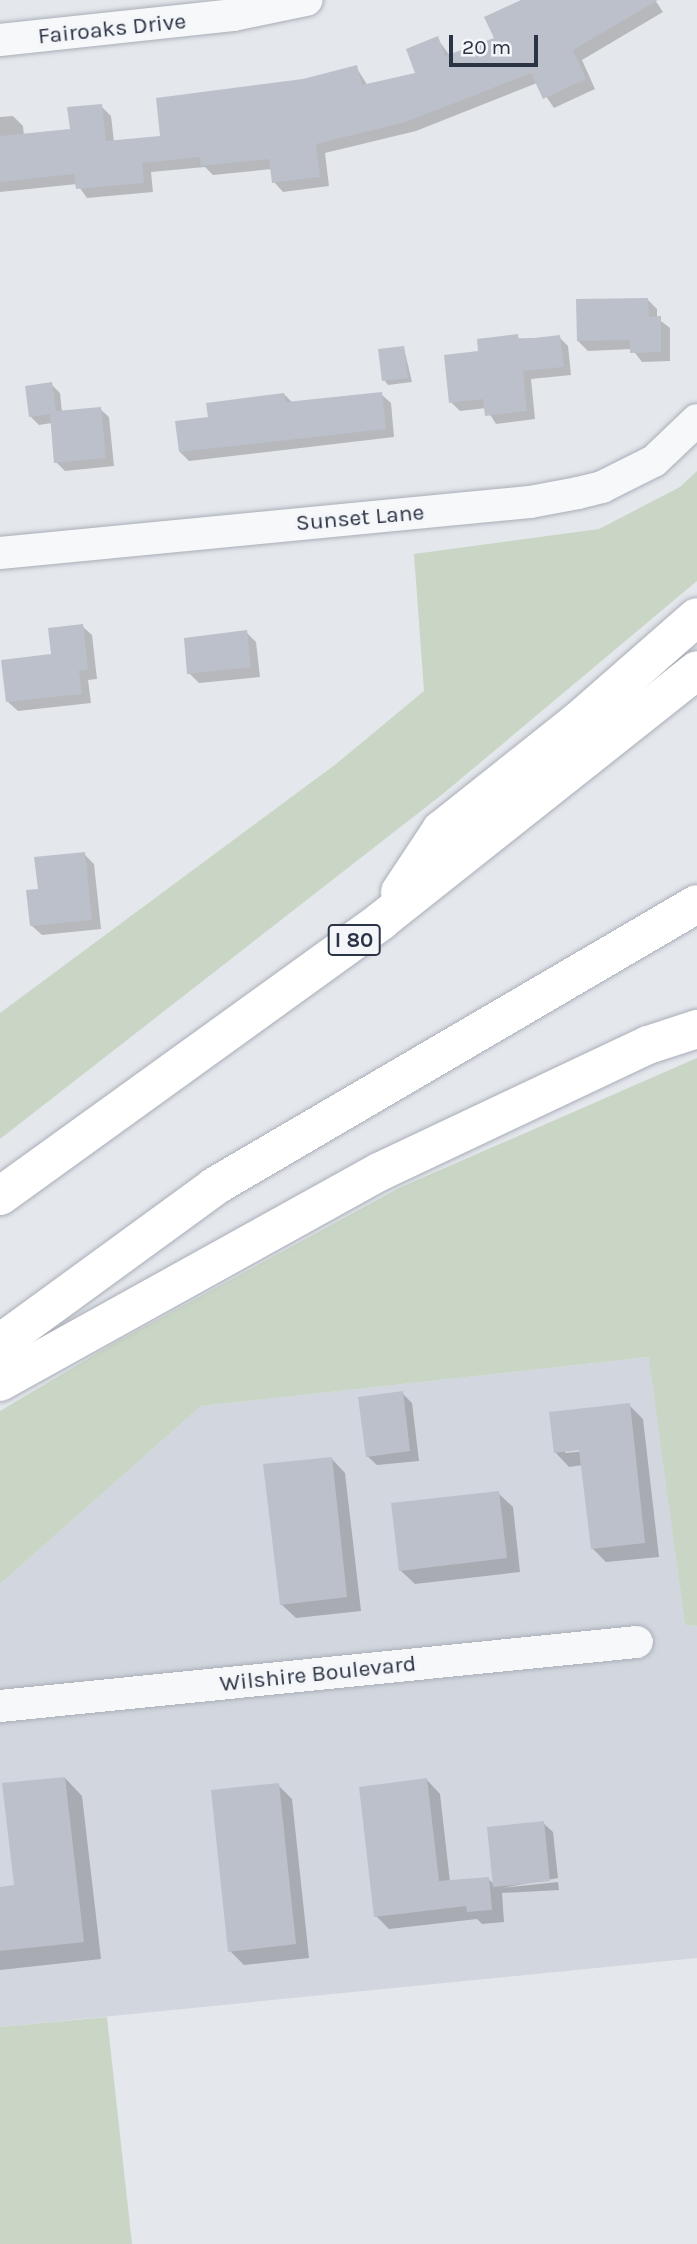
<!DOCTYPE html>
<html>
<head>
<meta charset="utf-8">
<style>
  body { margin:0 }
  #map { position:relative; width:697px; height:2244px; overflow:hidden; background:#e4e7ec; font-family:Karla,sans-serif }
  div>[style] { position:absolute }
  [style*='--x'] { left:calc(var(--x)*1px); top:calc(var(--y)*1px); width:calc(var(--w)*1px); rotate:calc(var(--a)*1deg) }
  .built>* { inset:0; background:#d2d6de }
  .green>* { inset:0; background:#c9d6c5 }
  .shadow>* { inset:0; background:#0003 }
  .building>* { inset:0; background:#bbc0ca }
  .roads { filter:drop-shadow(0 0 2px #a9aeb7) drop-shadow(0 0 2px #a9aeb7) }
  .minor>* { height:32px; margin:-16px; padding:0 16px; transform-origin:16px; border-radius:16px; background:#f7f8fa }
  .motorway>* { height:38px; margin:-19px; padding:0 19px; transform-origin:19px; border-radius:19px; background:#fff }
  span { translate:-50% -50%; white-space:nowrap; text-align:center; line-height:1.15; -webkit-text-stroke:6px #f4f6f9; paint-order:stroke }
  .shield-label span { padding:2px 5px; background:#f4f6f9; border:2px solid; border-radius:5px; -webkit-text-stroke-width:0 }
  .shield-label { font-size:21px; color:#2b3445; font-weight:700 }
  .street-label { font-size:23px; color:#2b3445 }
  .scale { position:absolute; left:449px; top:35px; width:89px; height:32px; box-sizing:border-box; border:4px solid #2b3445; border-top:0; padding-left:9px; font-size:21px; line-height:24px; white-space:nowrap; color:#2b3445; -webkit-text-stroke:5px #f4f6f9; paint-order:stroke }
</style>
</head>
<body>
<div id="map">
  <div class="built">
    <div style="clip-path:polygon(650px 1357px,685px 1625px,697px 1626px,697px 1958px,0 2027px,0 1584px,201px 1406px)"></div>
  </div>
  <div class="green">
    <div style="clip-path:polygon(697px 471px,697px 581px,444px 793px,0 1139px,0 1013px,336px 764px,424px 691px,414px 554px,599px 529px,680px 487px)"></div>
    <div style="clip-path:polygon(697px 1058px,697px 1626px,685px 1625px,649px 1357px,201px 1406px,0 1584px,0 1411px,111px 1345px,399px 1188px)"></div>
    <div style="clip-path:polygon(107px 2017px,132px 2244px,0 2244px,0 2027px)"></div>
  </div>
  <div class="shadow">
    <div style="clip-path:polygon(525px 0,655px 0,663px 12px,582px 60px,595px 89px,554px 108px,537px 83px,416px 131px,325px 153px,329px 186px,283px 192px,274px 182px,272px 169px,213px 175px,205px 167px,151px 172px,153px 192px,87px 198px,77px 184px,0 192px,0 117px,13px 116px,23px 126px,24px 136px,72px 131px,101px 106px,111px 116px,114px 142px,162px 137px,303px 80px,356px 67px,368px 86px,417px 74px,437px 38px,450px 56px,496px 39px)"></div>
    <div style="clip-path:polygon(647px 299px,657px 309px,657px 318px,670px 328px,670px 361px,642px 362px,632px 349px,588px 351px,578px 341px)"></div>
    <div style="clip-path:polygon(559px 337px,568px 346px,571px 375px,531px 379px,535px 419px,496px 424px,486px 408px,460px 411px,451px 402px,480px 352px,479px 340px)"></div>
    <div style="clip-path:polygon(404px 348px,412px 382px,388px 385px,384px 380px)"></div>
    <div style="clip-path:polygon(51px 384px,60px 393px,62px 412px,100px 409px,109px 417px,114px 466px,65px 471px,56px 462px,52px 423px,39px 425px,31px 417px)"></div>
    <div style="clip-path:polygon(284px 394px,293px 403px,381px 394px,391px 403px,394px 437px,189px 461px,180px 452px,210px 418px)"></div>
    <div style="clip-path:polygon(82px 626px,92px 635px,97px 679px,88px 680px,91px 703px,18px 711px,8px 702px)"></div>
    <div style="clip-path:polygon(246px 632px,256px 642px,260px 677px,199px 683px,189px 673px)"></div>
    <div style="clip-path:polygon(84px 854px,94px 864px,101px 929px,42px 935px,32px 926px,40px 890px)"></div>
    <div style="clip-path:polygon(402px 1393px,412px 1403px,419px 1461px,377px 1465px,367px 1456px)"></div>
    <div style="clip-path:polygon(evenodd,629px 1405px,643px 1419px,659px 1557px,606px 1562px,592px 1548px,583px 1465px,569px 1467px,555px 1452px,629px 1405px,588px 1447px,588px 1451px,565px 1453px,565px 1450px,588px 1447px)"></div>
    <div style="clip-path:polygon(331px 1458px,345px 1473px,361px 1611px,296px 1618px,281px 1604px)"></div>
    <div style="clip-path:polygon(498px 1493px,513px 1507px,520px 1572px,415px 1584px,400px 1570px)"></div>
    <div style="clip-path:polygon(65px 1778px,82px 1796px,101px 1959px,0 1970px,0 1889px,16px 1887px)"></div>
    <div style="clip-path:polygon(427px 1780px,440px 1794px,450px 1882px,488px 1879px,495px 1885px,543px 1823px,553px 1832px,558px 1878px,501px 1888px,558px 1882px,559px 1890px,502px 1893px,504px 1922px,482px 1924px,477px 1919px,389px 1929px,376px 1916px)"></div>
    <div style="clip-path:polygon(278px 1785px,292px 1799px,309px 1958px,244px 1965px,230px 1951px)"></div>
  </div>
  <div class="building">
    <div style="clip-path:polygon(521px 0,658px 0,573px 50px,586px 79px,543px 99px,531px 73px,406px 122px,316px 144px,320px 177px,272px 183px,269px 159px,201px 166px,200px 157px,142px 163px,144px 183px,76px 189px,74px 174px,0 182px,0 136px,70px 129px,67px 107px,102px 104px,106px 141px,160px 136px,156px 98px,303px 79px,357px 65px,362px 85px,415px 73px,406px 49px,438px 36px,445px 56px,494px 38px,484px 17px)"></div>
    <div style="clip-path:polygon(648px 298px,649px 317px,661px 316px,661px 352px,630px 353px,630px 340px,577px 341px,576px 299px)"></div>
    <div style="clip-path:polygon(518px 334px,519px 340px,560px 335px,564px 367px,523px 371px,527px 411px,485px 416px,483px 399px,449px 403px,444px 355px,478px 351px,477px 339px)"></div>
    <div style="clip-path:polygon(404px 346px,408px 378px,382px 381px,378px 349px)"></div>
    <div style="clip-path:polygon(52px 382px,56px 411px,101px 407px,106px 458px,54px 463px,50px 414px,29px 417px,25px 386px)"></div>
    <div style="clip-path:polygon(382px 392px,386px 429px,179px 452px,175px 421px,208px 417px,206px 403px,284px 393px,286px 402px)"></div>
    <div style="clip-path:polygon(83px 624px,88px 670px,79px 670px,82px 694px,6px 702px,1px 660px,51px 654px,48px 628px)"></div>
    <div style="clip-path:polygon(247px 630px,251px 667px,187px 674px,184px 638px)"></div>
    <div style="clip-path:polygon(85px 852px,92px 920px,30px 926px,26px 890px,38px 889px,34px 857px)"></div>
    <div style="clip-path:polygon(403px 1391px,410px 1451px,366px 1457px,358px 1397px)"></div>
    <div style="clip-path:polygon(630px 1403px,645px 1543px,591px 1549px,579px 1450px,554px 1453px,549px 1412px)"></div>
    <div style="clip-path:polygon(332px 1457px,347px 1597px,280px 1605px,263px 1464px)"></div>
    <div style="clip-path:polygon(499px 1491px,507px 1558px,399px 1571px,391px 1503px)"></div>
    <div style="clip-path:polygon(65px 1777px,84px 1942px,0 1951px,0 1887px,14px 1885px,2px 1783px)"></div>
    <div style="clip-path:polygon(427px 1778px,439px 1881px,489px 1877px,492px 1910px,467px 1912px,466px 1906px,374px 1917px,359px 1787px)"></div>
    <div style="clip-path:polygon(279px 1783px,296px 1944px,228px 1952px,211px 1790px)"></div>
    <div style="clip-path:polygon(544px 1821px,550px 1881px,493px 1887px,487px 1827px)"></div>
  </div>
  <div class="roads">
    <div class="minor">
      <div style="--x:0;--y:40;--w:234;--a:-6.1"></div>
      <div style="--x:233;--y:15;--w:75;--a:-11.6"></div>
      <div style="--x:0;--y:553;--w:532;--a:-5.5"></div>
      <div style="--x:530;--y:502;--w:49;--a:-10.6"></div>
      <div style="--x:578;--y:493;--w:25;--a:-14"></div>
      <div style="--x:602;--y:487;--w:58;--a:-26.6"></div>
      <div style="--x:654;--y:461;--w:59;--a:-43.6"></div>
      <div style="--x:0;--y:1706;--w:640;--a:-5.74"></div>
    </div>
    <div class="motorway">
      <div style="--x:400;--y:892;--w:74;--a:-56.5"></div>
      <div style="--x:441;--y:830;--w:174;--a:-38.5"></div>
      <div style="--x:577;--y:722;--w:159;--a:-41.2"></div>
      <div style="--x:0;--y:1196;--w:471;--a:-35.8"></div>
      <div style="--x:382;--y:920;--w:402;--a:-38.4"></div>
      <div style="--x:0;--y:1343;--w:266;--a:-36.1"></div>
      <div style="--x:215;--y:1186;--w:558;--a:-30.33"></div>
      <div style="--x:0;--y:1382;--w:433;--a:-29"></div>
      <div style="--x:379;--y:1172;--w:297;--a:-25.3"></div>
      <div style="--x:648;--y:1045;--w:52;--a:-18.1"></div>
    </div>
  </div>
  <div class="shield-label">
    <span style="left:354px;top:940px">I 80</span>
  </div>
  <div class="street-label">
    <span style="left:112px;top:29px;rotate:-6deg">Fairoaks Drive</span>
    <span style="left:360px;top:518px;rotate:-5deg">Sunset Lane</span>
    <span style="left:318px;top:1674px;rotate:-6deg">Wilshire Boulevard</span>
  </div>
  <div class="scale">20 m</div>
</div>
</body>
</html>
